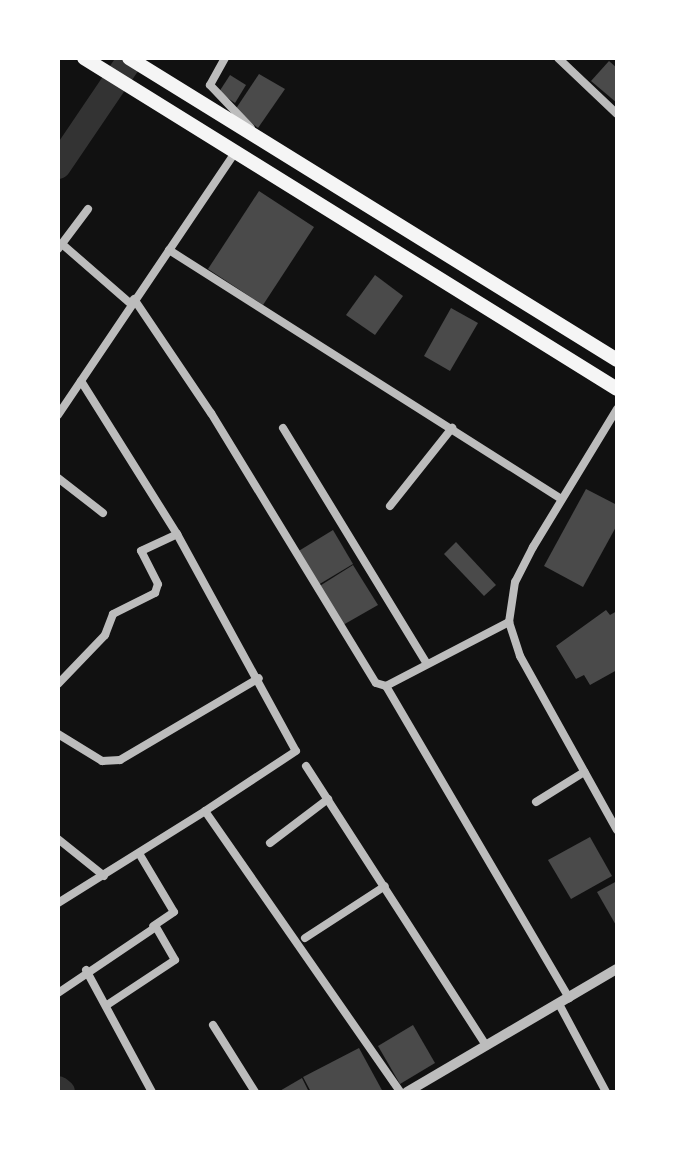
<!DOCTYPE html>
<html>
<head>
<meta charset="utf-8">
<style>
  body { margin:0 }
  #map { position:relative; width:675px; height:1150px; overflow:hidden; background:#111; font-family:Raleway,sans-serif }
  div>[style] { position:absolute }
  [style*='--x'] { left:calc(var(--x)*1px); top:calc(var(--y)*1px); width:calc(var(--w)*1px); rotate:calc(var(--a)*1deg) }
  .river>* { height:26px; margin:-13px; padding:0 13px; transform-origin:13px; border-radius:13px; background:#333 }
  .building>* { inset:0; background:#4a4a4a }
  .minor>* { height:8px; margin:-4px; padding:0 4px; transform-origin:4px; border-radius:4px; background:#bcbcbc }
  .tertiary>* { height:10px; margin:-5px; padding:0 5px; transform-origin:5px; border-radius:5px; background:#bcbcbc }
  .primary>* { height:14px; margin:-7px; padding:0 7px; transform-origin:7px; border-radius:7px; background:#f5f5f5 }
  span { translate:-50% -50%; white-space:nowrap; text-align:center; line-height:1.15; -webkit-text-stroke:6px #fff; paint-order:stroke }
  .frame { position:absolute; inset:0; border:60px solid #fff; pointer-events:none }
</style>
</head>
<body>
<div id="map">
  <div class="river">
    <div style="--x:58;--y:166;--w:130;--a:-55.9"></div>
    <div style="--x:58;--y:1089;--w:5;--a:37"></div>
  </div>
  <div class="building">
    <div style="clip-path:polygon(609px 61px,617px 68px,617px 103px,591px 81px)"></div>
    <div style="clip-path:polygon(259px 74px,285px 89px,258px 128px,235px 110px)"></div>
    <div style="clip-path:polygon(230px 75px,246px 85px,235px 103px,219px 92px)"></div>
    <div style="clip-path:polygon(259px 191px,314px 227px,263px 305px,208px 269px)"></div>
    <div style="clip-path:polygon(375px 275px,403px 296px,375px 335px,346px 315px)"></div>
    <div style="clip-path:polygon(451px 308px,478px 323px,450px 371px,424px 356px)"></div>
    <div style="clip-path:polygon(586px 489px,617px 505px,617px 525px,583px 587px,544px 566px)"></div>
    <div style="clip-path:polygon(333px 530px,353px 564px,318px 585px,297px 552px)"></div>
    <div style="clip-path:polygon(456px 542px,496px 585px,484px 596px,444px 554px)"></div>
    <div style="clip-path:polygon(353px 565px,378px 605px,343px 625px,318px 587px)"></div>
    <div style="clip-path:polygon(606px 610px,610px 615px,617px 611px,617px 670px,590px 685px,584px 675px,576px 679px,556px 646px)"></div>
    <div style="clip-path:polygon(590px 837px,612px 876px,571px 899px,548px 860px)"></div>
    <div style="clip-path:polygon(617px 881px,617px 927px,597px 892px)"></div>
    <div style="clip-path:polygon(413px 1025px,435px 1063px,400px 1084px,378px 1046px)"></div>
    <div style="clip-path:polygon(359px 1048px,383px 1092px,311px 1092px,303px 1077px)"></div>
    <div style="clip-path:polygon(302px 1078px,309px 1092px,278px 1092px)"></div>
  </div>
  <div class="minor">
    <div style="--x:225;--y:58;--w:31;--a:119"></div>
    <div style="--x:210;--y:85;--w:59;--a:46.4"></div>
    <div style="--x:558;--y:58;--w:81;--a:43.5"></div>
    <div style="--x:62;--y:244;--w:91;--a:41"></div>
    <div style="--x:58;--y:249;--w:50;--a:-53.1"></div>
    <div style="--x:169;--y:250;--w:463;--a:32.4"></div>
    <div style="--x:134;--y:299;--w:138;--a:56"></div>
    <div style="--x:211;--y:413;--w:316;--a:58.6"></div>
    <div style="--x:376;--y:683;--w:10;--a:17"></div>
    <div style="--x:386;--y:686;--w:139;--a:-27.5"></div>
    <div style="--x:81;--y:381;--w:181;--a:57.9"></div>
    <div style="--x:177;--y:534;--w:247;--a:61.3"></div>
    <div style="--x:296;--y:751;--w:109;--a:146.6"></div>
    <div style="--x:617;--y:409;--w:162;--a:121.3"></div>
    <div style="--x:533;--y:547;--w:39;--a:117"></div>
    <div style="--x:515;--y:582;--w:40;--a:98.5"></div>
    <div style="--x:509;--y:622;--w:36;--a:72"></div>
    <div style="--x:520;--y:656;--w:199;--a:60.9"></div>
    <div style="--x:58;--y:415;--w:318;--a:-56"></div>
    <div style="--x:283;--y:428;--w:276;--a:58.6"></div>
    <div style="--x:58;--y:478;--w:57;--a:37.9"></div>
    <div style="--x:390;--y:506;--w:100;--a:-51.5"></div>
    <div style="--x:58;--y:684;--w:68;--a:-46.2"></div>
    <div style="--x:105;--y:635;--w:22;--a:-69"></div>
    <div style="--x:113;--y:614;--w:47;--a:-26.6"></div>
    <div style="--x:155;--y:593;--w:9;--a:-72"></div>
    <div style="--x:158;--y:584;--w:37;--a:-117"></div>
    <div style="--x:141;--y:551;--w:40;--a:-25"></div>
    <div style="--x:386;--y:686;--w:362;--a:59.6"></div>
    <div style="--x:58;--y:734;--w:52;--a:31.5"></div>
    <div style="--x:102;--y:761;--w:18;--a:-3"></div>
    <div style="--x:120;--y:760;--w:161;--a:-30.5"></div>
    <div style="--x:306;--y:766;--w:332;--a:57.2"></div>
    <div style="--x:536;--y:802;--w:57;--a:-32"></div>
    <div style="--x:58;--y:839;--w:59;--a:38.8"></div>
    <div style="--x:270;--y:843;--w:73;--a:-37.2"></div>
    <div style="--x:140;--y:855;--w:66;--a:59.2"></div>
    <div style="--x:174;--y:912;--w:25;--a:146"></div>
    <div style="--x:58;--y:903;--w:173;--a:-32"></div>
    <div style="--x:205;--y:811;--w:342;--a:55.2"></div>
    <div style="--x:305;--y:938;--w:95;--a:-33"></div>
    <div style="--x:86;--y:970;--w:139;--a:61.6"></div>
    <div style="--x:58;--y:993;--w:118;--a:-34"></div>
    <div style="--x:156;--y:927;--w:38;--a:60"></div>
    <div style="--x:175;--y:960;--w:82;--a:146.5"></div>
    <div style="--x:559;--y:1004;--w:100;--a:61.9"></div>
    <div style="--x:213;--y:1025;--w:79;--a:57.9"></div>
  </div>
  <div class="tertiary">
    <div style="--x:407;--y:1092;--w:243;--a:-30.4"></div>
  </div>
  <div class="primary">
    <div style="--x:84;--y:58;--w:627;--a:31.84"></div>
    <div style="--x:129;--y:58;--w:574;--a:31.75"></div>
  </div>
  <div class="frame"></div>
</div>
</body>
</html>
